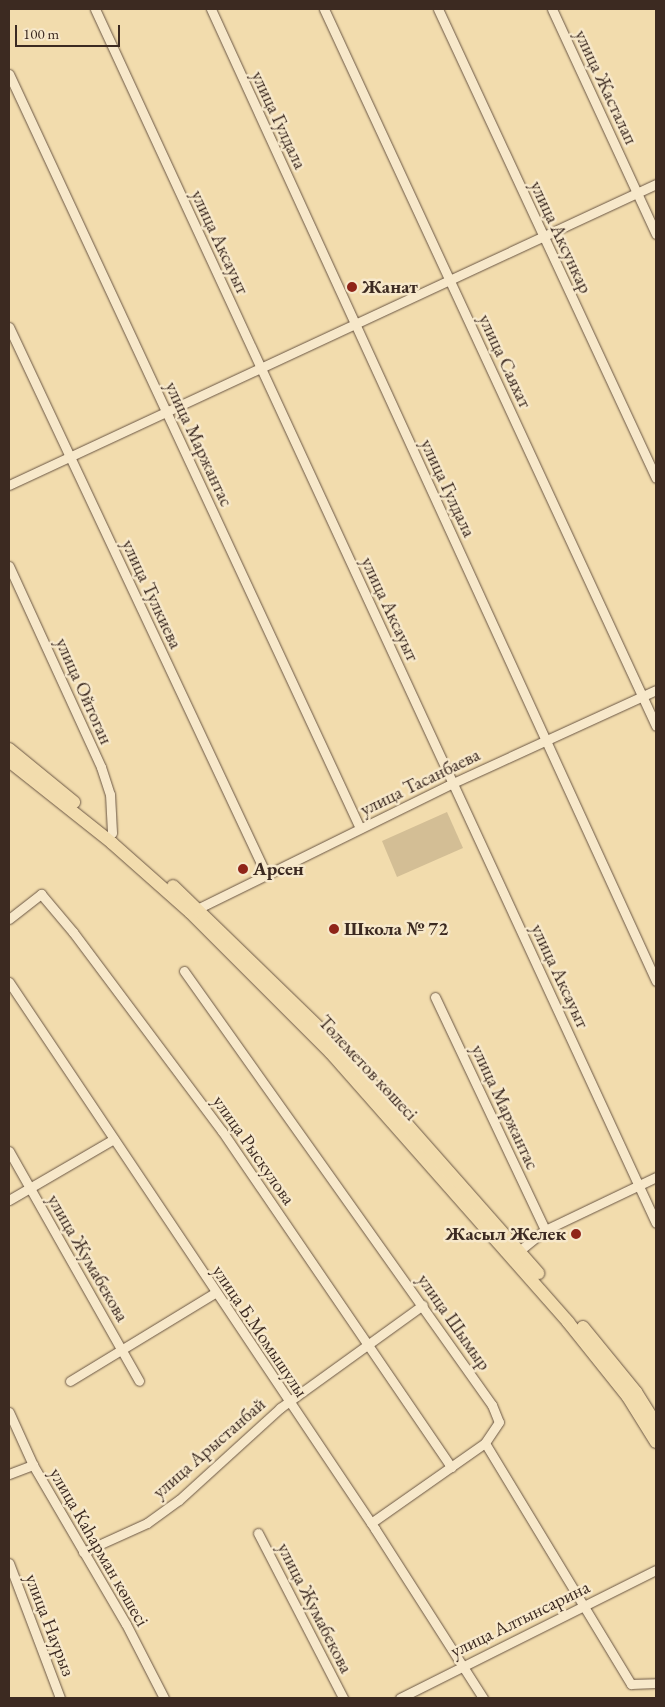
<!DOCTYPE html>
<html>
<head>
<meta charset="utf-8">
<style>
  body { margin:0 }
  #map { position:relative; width:665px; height:1707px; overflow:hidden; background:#f2dcad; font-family:"EB Garamond",serif }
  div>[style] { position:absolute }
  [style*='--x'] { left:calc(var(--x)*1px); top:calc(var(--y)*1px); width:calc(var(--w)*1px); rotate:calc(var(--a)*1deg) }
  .green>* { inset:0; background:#d3be95 }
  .roads { filter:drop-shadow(0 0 1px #6a5644) drop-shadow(0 0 1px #6a5644) }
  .street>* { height:9px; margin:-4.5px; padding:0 4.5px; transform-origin:4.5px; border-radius:4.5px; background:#f7e8ca }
  .primary>* { height:12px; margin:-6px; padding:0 6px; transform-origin:6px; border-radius:6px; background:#f2dcad }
  .dots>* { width:14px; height:14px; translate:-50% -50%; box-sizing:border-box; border:2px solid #f7e8ca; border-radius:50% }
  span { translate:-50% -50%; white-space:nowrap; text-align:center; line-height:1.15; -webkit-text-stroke:5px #f7e8ca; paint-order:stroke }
  .street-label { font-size:19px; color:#3c2a21 }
  .poi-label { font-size:19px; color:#3c2a21; font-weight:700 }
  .left { translate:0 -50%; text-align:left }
  .right { translate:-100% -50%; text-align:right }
  .frame { position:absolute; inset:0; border:10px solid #3c2a21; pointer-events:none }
  .scale { position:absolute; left:15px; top:25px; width:105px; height:22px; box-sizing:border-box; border:2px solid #3c2a21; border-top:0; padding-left:6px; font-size:15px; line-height:18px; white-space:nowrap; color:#3c2a21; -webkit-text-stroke:4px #f7e8ca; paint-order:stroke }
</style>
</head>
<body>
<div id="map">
  <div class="green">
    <div style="clip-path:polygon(447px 812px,463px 848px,397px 877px,382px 841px)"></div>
  </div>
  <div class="roads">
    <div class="street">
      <div style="--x:95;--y:9;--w:1337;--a:65.2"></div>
      <div style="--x:211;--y:9;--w:1069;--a:65.4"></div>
      <div style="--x:324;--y:9;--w:790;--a:65.15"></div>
      <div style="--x:438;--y:9;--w:517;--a:65.07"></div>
      <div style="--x:552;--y:9;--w:248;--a:65.2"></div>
      <div style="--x:9;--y:74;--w:832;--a:65.04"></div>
      <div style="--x:9;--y:327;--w:604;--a:64.83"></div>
      <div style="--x:9;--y:485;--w:714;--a:-24.95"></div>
      <div style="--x:9;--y:566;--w:221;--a:65.4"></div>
      <div style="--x:101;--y:767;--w:28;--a:72"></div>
      <div style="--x:110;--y:794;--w:39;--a:87"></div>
      <div style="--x:199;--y:908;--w:283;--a:-26.2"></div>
      <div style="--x:453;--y:783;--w:223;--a:-24.6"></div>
      <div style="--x:9;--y:919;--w:41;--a:-38"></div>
      <div style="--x:41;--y:894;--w:50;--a:49.9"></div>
      <div style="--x:73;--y:932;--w:249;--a:53.2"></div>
      <div style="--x:222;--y:1131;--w:407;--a:55.7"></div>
      <div style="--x:184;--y:971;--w:532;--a:54.64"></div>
      <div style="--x:492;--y:1405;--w:18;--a:68"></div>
      <div style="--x:499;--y:1422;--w:25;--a:124"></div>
      <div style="--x:485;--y:1443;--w:282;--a:58.8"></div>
      <div style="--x:631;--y:1684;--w:25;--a:-2"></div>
      <div style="--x:9;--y:982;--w:658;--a:56.21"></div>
      <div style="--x:375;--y:1529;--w:201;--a:57.4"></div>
      <div style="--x:435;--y:997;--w:258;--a:64.7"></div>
      <div style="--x:9;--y:1151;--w:264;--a:60.5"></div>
      <div style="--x:9;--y:1200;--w:121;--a:-30.2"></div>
      <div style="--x:519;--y:1251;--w:33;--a:-39"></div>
      <div style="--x:545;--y:1230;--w:123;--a:-25.5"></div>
      <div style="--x:70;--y:1381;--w:170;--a:-31.3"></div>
      <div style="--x:9;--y:1412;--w:58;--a:65.6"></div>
      <div style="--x:33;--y:1465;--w:184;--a:59.7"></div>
      <div style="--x:126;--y:1624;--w:83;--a:62.8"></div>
      <div style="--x:9;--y:1474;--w:26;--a:-21"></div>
      <div style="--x:371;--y:1523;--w:139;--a:-35.1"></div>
      <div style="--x:258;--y:1533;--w:186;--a:62.7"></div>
      <div style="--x:83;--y:1552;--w:70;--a:-24.4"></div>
      <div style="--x:147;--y:1523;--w:39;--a:-36"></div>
      <div style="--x:179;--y:1500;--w:137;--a:-42.3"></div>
      <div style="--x:280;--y:1408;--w:176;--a:-35.8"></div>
      <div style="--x:9;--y:1563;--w:144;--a:69.3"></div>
      <div style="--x:400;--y:1698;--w:286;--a:-26.6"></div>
    </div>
    <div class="primary">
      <div style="--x:9;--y:749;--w:84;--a:39.2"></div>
      <div style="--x:9;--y:761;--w:132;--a:38.5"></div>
      <div style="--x:112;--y:843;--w:104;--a:41.5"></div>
      <div style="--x:190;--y:912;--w:199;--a:45"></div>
      <div style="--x:331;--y:1053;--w:359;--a:48.6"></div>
      <div style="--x:568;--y:1322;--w:96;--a:51.3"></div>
      <div style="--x:628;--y:1397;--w:53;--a:58.1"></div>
      <div style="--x:173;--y:886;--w:230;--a:44.1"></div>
      <div style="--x:338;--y:1046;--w:303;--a:48.6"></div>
      <div style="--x:583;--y:1327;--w:84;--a:50.8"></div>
      <div style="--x:636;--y:1392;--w:38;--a:58"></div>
    </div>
  </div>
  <div class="dots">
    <div style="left:352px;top:287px;background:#8f2418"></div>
    <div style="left:243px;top:869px;background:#8f2418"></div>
    <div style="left:334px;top:929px;background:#8f2418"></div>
    <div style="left:576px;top:1234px;background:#8f2418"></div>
  </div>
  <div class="street-label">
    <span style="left:606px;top:87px;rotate:65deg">улица Жасталап</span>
    <span style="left:279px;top:120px;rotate:65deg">улица Гулдала</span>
    <span style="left:561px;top:237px;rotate:65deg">улица Аксункар</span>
    <span style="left:220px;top:242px;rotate:65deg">улица Аксауыт</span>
    <span style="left:505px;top:361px;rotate:65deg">улица Саяхат</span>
    <span style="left:199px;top:444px;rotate:65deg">улица Маржантас</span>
    <span style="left:448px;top:488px;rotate:65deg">улица Гулдала</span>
    <span style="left:152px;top:594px;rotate:65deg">улица Тулкиева</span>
    <span style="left:390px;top:609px;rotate:65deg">улица Аксауыт</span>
    <span style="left:84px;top:691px;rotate:66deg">улица Ойтоган</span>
    <span style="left:420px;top:782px;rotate:-26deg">улица Тасанбаева</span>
    <span style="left:560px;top:976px;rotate:65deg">улица Аксауыт</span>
    <span style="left:368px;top:1068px;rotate:47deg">Төлеметов көшесі</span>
    <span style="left:505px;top:1107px;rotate:65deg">улица Маржантас</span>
    <span style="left:254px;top:1150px;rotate:55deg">улица Рыскулова</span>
    <span style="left:88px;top:1258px;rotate:60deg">улица Жумабекова</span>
    <span style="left:454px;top:1322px;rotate:55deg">улица Шымыр</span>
    <span style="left:260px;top:1331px;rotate:56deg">улица Б.Момышулы</span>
    <span style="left:209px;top:1448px;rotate:-41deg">улица Арыстанбай</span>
    <span style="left:99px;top:1547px;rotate:60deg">улица Каһарман көшесі</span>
    <span style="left:315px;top:1608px;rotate:63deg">улица Жумабекова</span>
    <span style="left:520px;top:1619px;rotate:-26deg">улица Алтынсарина</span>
    <span style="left:50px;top:1625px;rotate:69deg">улица Наурыз</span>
  </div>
  <div class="poi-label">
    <span class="left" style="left:362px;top:287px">Жанат</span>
    <span class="left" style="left:253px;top:869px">Арсен</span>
    <span class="left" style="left:344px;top:929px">Школа № 72</span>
    <span class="right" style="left:566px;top:1234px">Жасыл Желек</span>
  </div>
  <div class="frame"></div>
  <div class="scale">100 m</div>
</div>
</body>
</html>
